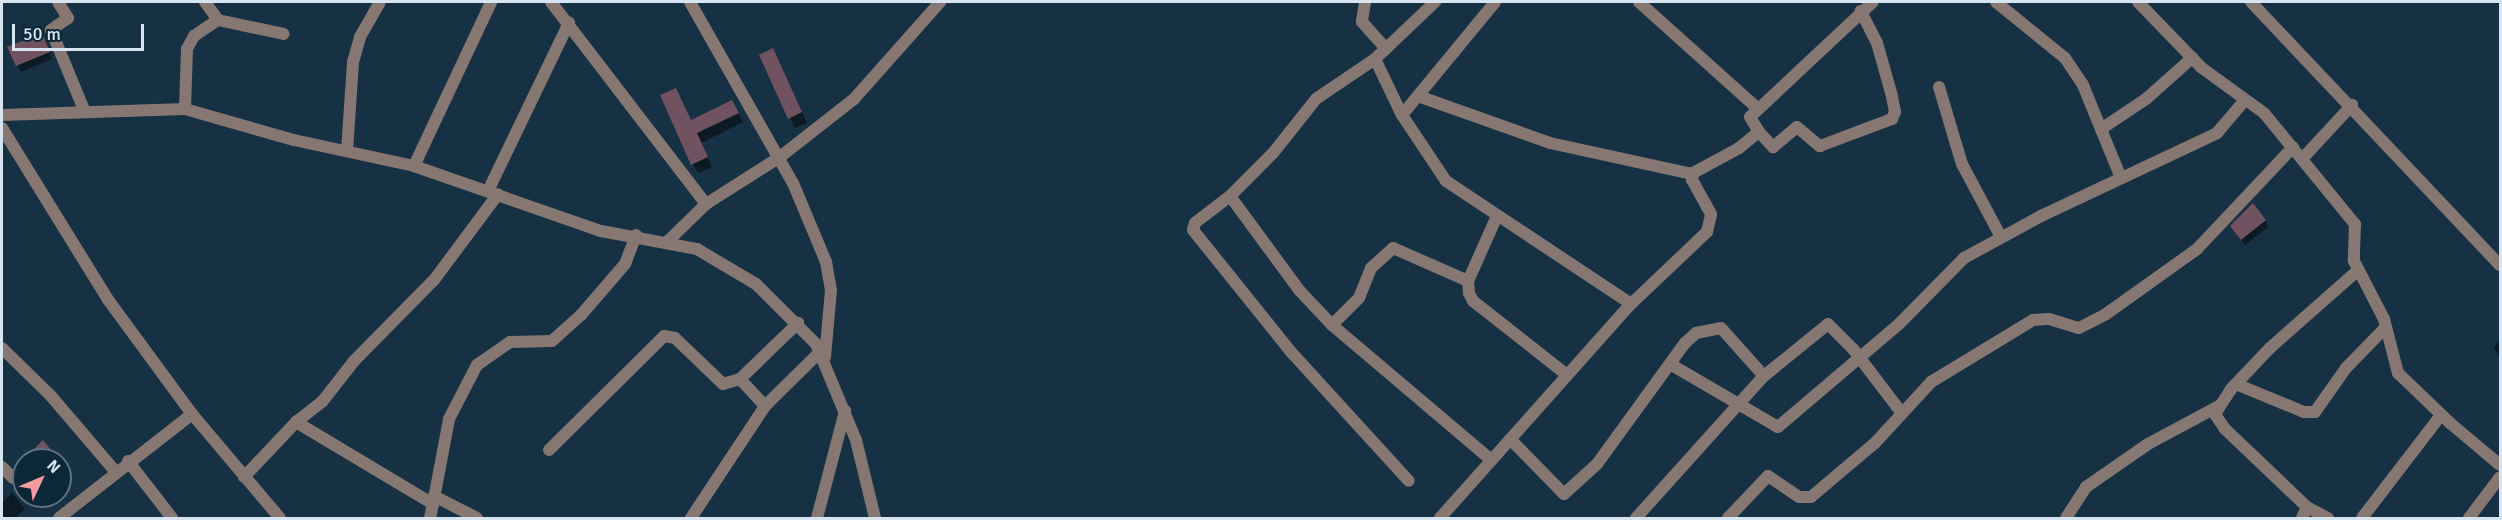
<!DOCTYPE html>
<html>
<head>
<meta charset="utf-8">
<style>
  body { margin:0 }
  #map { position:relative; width:2502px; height:520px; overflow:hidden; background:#163143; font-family:Signika,sans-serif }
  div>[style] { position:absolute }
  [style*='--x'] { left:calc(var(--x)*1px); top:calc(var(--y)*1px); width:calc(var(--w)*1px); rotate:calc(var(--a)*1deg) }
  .shadow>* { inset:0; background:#0007 }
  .building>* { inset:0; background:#715261 }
  .minor>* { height:12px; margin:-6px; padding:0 6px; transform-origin:6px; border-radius:6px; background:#877772 }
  span { translate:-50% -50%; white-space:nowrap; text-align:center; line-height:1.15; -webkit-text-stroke:6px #0c2738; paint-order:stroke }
  .frame { position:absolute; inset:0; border:3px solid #d6e5f1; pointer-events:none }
  .north { position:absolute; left:12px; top:448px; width:60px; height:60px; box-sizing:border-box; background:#0c2738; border:2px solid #5d7382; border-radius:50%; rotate:46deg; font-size:16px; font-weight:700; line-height:24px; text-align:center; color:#d6e5f1 }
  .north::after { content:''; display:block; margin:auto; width:21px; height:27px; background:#f49aa0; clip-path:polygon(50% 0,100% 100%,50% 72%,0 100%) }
  .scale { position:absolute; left:12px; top:24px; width:132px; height:27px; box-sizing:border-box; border:3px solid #d6e5f1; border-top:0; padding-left:8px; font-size:18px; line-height:21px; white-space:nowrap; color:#d6e5f1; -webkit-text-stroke:4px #0c2738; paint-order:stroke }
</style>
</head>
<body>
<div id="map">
  <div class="shadow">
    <div style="clip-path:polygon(45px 41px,52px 59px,21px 72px,17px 65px)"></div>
    <div style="clip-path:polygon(761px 55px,778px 60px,807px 123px,795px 128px)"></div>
    <div style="clip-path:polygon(737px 111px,743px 122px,701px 143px,712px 167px,698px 173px,693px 164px,691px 121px)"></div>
    <div style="clip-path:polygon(2265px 220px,2268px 227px,2245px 245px,2236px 233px)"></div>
    <div style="clip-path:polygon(2500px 340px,2500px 358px,2494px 347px)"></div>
    <div style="clip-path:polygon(60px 462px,69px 474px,60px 482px)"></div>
    <div style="clip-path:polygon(12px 493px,25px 509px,15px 518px,2px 518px,2px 503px)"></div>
  </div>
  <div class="building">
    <div style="clip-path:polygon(42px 33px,50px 52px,16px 66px,7px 47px)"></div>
    <div style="clip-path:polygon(773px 48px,802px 112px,788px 119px,759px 55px)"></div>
    <div style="clip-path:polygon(676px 88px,691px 120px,732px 100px,739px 113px,697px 133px,708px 157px,691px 165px,660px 95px)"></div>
    <div style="clip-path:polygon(2253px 203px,2266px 220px,2241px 240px,2230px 226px)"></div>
    <div style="clip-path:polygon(43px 440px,59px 460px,23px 460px)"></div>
  </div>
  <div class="minor">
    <div style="--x:58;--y:2;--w:19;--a:58"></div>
    <div style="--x:68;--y:18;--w:21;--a:145"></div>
    <div style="--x:51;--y:30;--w:89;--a:67.5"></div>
    <div style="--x:205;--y:2;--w:22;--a:54"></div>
    <div style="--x:551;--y:2;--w:255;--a:52.5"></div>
    <div style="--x:690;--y:2;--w:208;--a:60.4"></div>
    <div style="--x:793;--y:183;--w:86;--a:67.3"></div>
    <div style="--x:826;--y:262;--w:28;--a:80"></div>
    <div style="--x:831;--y:290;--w:67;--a:95.1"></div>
    <div style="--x:1365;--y:2;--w:20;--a:99"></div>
    <div style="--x:1362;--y:22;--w:36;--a:48"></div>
    <div style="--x:1435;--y:2;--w:83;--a:136.5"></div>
    <div style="--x:1375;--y:59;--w:71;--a:145.9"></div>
    <div style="--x:1316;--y:99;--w:69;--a:128.5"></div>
    <div style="--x:1273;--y:153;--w:61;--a:135"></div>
    <div style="--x:1230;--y:196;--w:117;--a:53.7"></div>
    <div style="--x:1299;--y:290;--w:48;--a:46.7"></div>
    <div style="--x:1332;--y:325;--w:209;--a:40.3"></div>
    <div style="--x:1639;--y:2;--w:159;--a:41.9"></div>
    <div style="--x:1996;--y:2;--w:89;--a:39.1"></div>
    <div style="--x:2065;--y:58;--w:32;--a:56"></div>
    <div style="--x:2083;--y:85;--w:48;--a:67.8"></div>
    <div style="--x:2138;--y:2;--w:92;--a:45.9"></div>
    <div style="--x:2202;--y:68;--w:77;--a:36"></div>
    <div style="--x:2264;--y:113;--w:144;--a:50.7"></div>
    <div style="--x:2355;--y:224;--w:37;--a:92"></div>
    <div style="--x:2354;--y:261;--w:65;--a:62.7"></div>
    <div style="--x:2384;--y:319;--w:56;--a:75.5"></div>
    <div style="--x:2398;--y:373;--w:72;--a:43.9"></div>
    <div style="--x:2450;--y:423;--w:65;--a:40"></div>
    <div style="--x:2251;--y:2;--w:362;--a:46.6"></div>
    <div style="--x:1375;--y:59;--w:62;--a:64.3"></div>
    <div style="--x:1402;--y:115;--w:79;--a:56.3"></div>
    <div style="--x:1446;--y:181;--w:222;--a:33.6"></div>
    <div style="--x:1939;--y:87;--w:80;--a:73.4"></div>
    <div style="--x:1962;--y:164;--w:83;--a:61.9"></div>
    <div style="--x:1418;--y:96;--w:140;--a:19.6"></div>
    <div style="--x:1550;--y:143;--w:145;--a:12.3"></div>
    <div style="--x:185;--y:109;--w:60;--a:-88.1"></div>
    <div style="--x:187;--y:49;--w:15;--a:-62"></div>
    <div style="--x:194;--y:36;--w:29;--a:-34"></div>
    <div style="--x:218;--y:20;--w:67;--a:12"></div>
    <div style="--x:2;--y:115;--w:183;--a:-1.9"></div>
    <div style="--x:185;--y:109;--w:113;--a:15.9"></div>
    <div style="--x:294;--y:140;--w:123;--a:12.2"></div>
    <div style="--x:414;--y:166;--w:198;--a:19.2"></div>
    <div style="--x:601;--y:231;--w:98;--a:10.6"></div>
    <div style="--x:697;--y:249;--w:69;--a:30.7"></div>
    <div style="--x:756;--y:284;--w:85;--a:45"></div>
    <div style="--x:816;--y:344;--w:104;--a:67.4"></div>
    <div style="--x:856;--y:440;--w:80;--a:76.3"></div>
    <div style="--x:1402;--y:115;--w:146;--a:-50.5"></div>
    <div style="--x:2;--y:128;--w:203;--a:58.3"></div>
    <div style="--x:109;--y:301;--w:140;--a:53.7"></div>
    <div style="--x:192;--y:414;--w:136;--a:49.8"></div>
    <div style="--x:1759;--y:132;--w:21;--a:47"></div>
    <div style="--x:1773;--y:147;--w:31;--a:-40"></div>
    <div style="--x:1797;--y:127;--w:30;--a:40"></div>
    <div style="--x:1820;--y:146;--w:77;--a:-20.6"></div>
    <div style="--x:1892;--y:119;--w:8;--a:-67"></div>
    <div style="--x:1895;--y:112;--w:16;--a:-101"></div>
    <div style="--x:1892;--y:96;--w:55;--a:-105.8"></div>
    <div style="--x:1877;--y:43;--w:36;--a:-117"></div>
    <div style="--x:347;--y:151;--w:89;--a:-86.1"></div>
    <div style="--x:353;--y:62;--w:26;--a:-74"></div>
    <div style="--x:360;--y:37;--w:40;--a:-60.3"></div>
    <div style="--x:2302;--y:159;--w:74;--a:-47.2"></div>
    <div style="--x:414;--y:166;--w:181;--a:-64.8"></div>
    <div style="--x:2121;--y:178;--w:53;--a:-112.2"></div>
    <div style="--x:2101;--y:129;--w:54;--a:-33.7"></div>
    <div style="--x:2146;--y:99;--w:62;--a:-41.7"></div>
    <div style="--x:488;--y:191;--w:187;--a:-64.3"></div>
    <div style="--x:1230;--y:196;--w:44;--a:142.4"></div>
    <div style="--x:1195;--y:223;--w:7;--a:106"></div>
    <div style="--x:1193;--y:230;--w:158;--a:51.2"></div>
    <div style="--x:1292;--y:353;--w:173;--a:47.6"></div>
    <div style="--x:1497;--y:216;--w:71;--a:114"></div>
    <div style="--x:1468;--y:281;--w:12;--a:85"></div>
    <div style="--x:1469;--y:293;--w:9;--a:63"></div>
    <div style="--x:1473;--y:301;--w:120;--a:38.2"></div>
    <div style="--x:668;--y:241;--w:53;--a:-44.2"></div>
    <div style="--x:706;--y:204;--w:88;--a:-32.4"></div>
    <div style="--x:780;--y:157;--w:94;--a:-38.1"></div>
    <div style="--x:854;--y:99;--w:130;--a:-48.4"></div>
    <div style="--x:1332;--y:325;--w:38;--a:-45"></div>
    <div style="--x:1359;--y:298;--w:32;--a:-68"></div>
    <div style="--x:1371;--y:268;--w:30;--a:-42"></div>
    <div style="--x:1393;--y:248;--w:82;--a:23.7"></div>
    <div style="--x:2;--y:348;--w:69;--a:44.4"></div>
    <div style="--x:51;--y:396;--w:99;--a:49.5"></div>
    <div style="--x:1670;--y:364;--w:125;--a:30.3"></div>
    <div style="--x:1778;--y:427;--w:159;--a:-40.4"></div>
    <div style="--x:1899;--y:324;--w:93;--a:-45.4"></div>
    <div style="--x:1964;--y:258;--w:88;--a:-28.6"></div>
    <div style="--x:2041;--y:216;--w:195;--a:-25.2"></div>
    <div style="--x:2217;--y:133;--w:43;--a:-49.7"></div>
    <div style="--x:740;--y:379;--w:37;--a:47"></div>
    <div style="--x:2236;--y:384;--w:74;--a:22.4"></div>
    <div style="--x:2304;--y:412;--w:11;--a:0"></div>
    <div style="--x:2315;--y:412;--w:54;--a:-54.8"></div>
    <div style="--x:2346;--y:368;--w:56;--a:-45.7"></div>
    <div style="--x:296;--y:422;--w:160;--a:30.9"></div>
    <div style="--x:433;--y:504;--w:14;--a:102"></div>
    <div style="--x:1510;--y:439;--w:77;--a:45.5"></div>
    <div style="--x:1564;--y:494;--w:45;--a:-42.3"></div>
    <div style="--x:1597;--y:464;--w:150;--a:-54"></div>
    <div style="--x:1685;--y:343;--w:15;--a:-42"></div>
    <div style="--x:1696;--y:333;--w:25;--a:-11"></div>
    <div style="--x:1721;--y:328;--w:64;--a:48.1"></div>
    <div style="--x:549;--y:450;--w:162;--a:-44.7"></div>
    <div style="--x:664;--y:336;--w:11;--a:10"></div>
    <div style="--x:675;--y:338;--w:66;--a:43.8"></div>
    <div style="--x:723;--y:384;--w:18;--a:-16"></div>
    <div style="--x:740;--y:379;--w:81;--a:-44"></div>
    <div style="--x:128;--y:461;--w:72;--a:52.3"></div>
    <div style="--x:2;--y:467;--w:16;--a:45"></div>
    <div style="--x:244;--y:477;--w:76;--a:-46.6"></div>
    <div style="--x:296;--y:422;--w:33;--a:-38"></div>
    <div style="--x:322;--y:402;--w:52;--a:-52"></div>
    <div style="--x:354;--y:361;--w:114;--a:-45.4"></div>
    <div style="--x:434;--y:280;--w:107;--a:-53.3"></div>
    <div style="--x:434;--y:496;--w:48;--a:27.1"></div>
    <div style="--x:433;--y:504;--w:86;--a:-79.3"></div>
    <div style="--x:449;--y:419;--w:61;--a:-62.6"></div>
    <div style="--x:477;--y:365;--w:40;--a:-34.9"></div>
    <div style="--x:510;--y:342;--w:42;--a:-1.4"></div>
    <div style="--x:552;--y:341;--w:39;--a:-42"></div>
    <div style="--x:581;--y:315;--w:67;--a:-49.2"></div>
    <div style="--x:625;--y:264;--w:31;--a:-69"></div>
    <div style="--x:2307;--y:507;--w:24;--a:28"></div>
    <div style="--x:59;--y:518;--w:169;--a:-38"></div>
    <div style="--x:691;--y:518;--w:134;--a:-56.5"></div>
    <div style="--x:765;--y:406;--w:78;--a:-44.5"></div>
    <div style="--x:817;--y:518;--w:111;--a:-75.3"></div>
    <div style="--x:1440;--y:518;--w:287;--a:-48.3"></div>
    <div style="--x:1631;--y:304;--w:105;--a:-43.5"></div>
    <div style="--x:1707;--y:232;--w:18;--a:-77"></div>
    <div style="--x:1711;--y:214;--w:39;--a:-119"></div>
    <div style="--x:1692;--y:180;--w:7;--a:-82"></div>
    <div style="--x:1693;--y:173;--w:52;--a:-28.5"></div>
    <div style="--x:1739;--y:148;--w:26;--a:-39"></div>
    <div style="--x:1759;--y:132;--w:17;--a:-121"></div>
    <div style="--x:1750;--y:117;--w:168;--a:-43.1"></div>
    <div style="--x:1636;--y:518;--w:191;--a:-48"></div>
    <div style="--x:1764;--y:376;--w:82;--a:-39.1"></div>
    <div style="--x:1828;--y:324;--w:35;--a:45"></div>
    <div style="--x:1853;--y:349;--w:79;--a:52.7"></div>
    <div style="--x:1728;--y:518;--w:58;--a:-46.4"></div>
    <div style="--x:1768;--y:476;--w:37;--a:34"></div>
    <div style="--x:1799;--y:497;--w:12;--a:0"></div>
    <div style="--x:1811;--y:497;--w:84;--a:-40.2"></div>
    <div style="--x:1875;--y:443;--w:83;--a:-47.4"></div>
    <div style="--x:1931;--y:382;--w:119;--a:-31.3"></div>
    <div style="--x:2033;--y:320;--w:16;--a:-4"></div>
    <div style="--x:2049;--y:319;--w:31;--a:17"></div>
    <div style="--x:2079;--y:328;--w:30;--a:-27"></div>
    <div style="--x:2106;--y:314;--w:112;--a:-35.5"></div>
    <div style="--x:2197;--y:249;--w:140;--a:-46.7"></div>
    <div style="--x:2066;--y:518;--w:37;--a:-57"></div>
    <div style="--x:2086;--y:487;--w:75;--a:-34.7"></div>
    <div style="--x:2148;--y:444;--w:81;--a:-28.2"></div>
    <div style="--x:2302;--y:518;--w:12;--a:-66"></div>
    <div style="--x:2307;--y:507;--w:113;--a:-136.4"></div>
    <div style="--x:2225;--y:429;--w:18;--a:-124"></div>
    <div style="--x:2215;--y:414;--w:30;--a:-57"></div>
    <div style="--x:2231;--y:389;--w:57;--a:-46.4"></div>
    <div style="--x:2270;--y:348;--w:116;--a:-41.5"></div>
    <div style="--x:2362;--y:518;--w:130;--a:-52.5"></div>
    <div style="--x:2469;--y:518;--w:51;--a:-52.9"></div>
  </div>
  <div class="frame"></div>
  <div class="north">N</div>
  <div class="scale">50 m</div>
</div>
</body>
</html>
